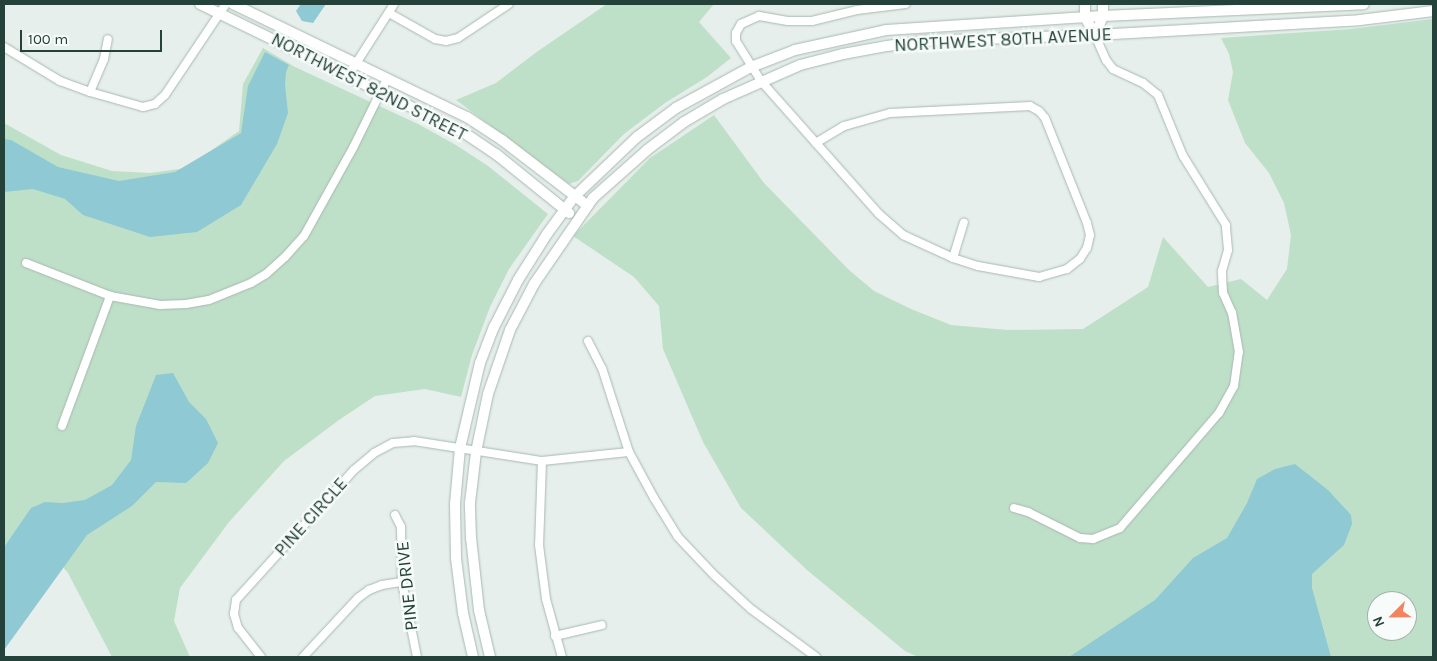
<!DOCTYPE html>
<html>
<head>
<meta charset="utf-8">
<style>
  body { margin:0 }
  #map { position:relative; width:1437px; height:661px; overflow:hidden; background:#e6efeb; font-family:Karla,sans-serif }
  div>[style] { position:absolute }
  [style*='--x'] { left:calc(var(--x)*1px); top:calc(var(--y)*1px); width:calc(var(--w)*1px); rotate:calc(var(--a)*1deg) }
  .green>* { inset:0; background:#bfe0c8 }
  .water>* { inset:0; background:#8ec9d4 }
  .roads { filter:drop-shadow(0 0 1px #a8b8b2) drop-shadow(0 0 1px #a8b8b2) }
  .street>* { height:8px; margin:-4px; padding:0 4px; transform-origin:4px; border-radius:4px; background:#fff }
  .secondary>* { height:10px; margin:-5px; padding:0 5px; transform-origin:5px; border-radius:5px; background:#fff }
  span { translate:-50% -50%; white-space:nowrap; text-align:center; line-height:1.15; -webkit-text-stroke:5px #f7fbf9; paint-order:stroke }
  .street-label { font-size:18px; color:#24423a }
  .frame { position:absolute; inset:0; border:5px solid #24423a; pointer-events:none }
  .north { position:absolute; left:1367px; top:591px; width:50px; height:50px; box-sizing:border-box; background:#f7fbf9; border:1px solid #a3b1ad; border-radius:50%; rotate:247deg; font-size:14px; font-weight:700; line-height:20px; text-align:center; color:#24423a }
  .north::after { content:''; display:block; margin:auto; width:18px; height:22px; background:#f4845f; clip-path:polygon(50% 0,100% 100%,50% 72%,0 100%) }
  .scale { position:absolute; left:20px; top:30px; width:142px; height:22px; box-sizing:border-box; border:2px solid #24423a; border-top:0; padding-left:6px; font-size:15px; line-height:18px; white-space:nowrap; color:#24423a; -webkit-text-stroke:4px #f7fbf9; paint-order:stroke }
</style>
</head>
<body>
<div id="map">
  <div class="green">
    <div style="clip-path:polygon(607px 4px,714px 4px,699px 22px,731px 58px,707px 77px,665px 103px,624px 134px,578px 181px,569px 184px,456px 100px,496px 83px,538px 51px)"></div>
    <div style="clip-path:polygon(evenodd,1433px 19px,1433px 657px,918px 657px,905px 651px,807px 570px,741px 508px,703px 442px,663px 349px,659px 306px,634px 277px,573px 236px,650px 158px,714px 115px,764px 183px,849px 270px,874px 291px,911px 309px,951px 325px,1008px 330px,1083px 329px,1148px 287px,1163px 237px,1208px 287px,1241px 279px,1267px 300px,1287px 269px,1291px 235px,1284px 203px,1269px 173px,1245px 143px,1228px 100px,1233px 72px,1229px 54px,1221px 38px,1351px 29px,1433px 19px,1377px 601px,1407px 601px,1407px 631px,1377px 631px,1377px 601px)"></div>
    <div style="clip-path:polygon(263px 48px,295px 67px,418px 124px,456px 145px,488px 166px,548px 214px,509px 269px,490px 307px,472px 355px,461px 397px,425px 389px,375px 396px,339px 420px,284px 461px,229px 522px,180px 588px,174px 621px,190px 657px,112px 657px,68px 573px,23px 520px,4px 547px,4px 123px,61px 155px,112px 171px,150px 173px,186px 168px,239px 131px,243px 84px)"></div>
  </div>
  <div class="water">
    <div style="clip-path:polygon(301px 4px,326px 4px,313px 23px,302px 21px,296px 11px)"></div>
    <div style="clip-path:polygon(265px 52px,289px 65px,286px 72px,285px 85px,288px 113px,277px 144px,241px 205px,197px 232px,150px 237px,83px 215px,65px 199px,33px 189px,4px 192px,4px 139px,11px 140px,58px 167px,119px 181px,175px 172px,241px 133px,248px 86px)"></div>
    <div style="clip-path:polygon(173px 373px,189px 402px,206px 419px,218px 443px,208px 463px,186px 483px,156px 482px,132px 506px,87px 535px,4px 650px,4px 547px,31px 508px,45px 502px,63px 503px,85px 500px,112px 485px,131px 460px,136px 426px,156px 375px)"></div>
    <div style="clip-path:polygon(1295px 464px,1328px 490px,1351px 515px,1352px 524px,1344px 545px,1312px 574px,1312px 588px,1331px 657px,1069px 657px,1155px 600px,1193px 558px,1227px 538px,1247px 503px,1257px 479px,1275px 469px)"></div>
  </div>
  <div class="roads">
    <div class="street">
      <div style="--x:389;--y:13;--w:53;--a:29.5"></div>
      <div style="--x:435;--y:39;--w:11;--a:10"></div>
      <div style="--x:446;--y:41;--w:12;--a:-14"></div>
      <div style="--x:458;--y:38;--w:61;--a:-33.7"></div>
      <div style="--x:4;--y:47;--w:66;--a:31.3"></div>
      <div style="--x:60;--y:81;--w:32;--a:20"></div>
      <div style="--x:90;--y:92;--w:55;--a:15.8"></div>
      <div style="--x:143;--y:107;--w:12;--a:-14"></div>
      <div style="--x:155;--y:104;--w:13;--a:-42"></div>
      <div style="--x:165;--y:95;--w:110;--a:-56.2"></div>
      <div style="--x:348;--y:76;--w:85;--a:-57.4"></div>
      <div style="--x:90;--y:92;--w:36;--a:-67"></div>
      <div style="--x:104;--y:59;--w:20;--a:-79"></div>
      <div style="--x:816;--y:143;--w:95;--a:48.4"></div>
      <div style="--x:879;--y:214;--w:32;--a:41"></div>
      <div style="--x:903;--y:235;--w:55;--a:24.7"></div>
      <div style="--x:953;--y:258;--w:26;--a:18"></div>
      <div style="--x:978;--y:266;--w:62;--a:10.2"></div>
      <div style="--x:1039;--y:277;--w:29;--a:-16"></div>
      <div style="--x:1067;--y:269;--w:16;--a:-38"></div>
      <div style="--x:1080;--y:259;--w:13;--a:-58"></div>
      <div style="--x:1087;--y:248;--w:13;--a:-77"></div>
      <div style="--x:1090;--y:235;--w:12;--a:-104"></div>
      <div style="--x:1087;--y:223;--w:113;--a:-111.8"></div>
      <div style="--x:1045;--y:118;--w:9;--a:-131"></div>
      <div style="--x:1039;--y:111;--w:10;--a:-151"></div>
      <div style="--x:1030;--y:106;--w:140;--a:177.1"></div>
      <div style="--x:890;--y:113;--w:48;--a:164.2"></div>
      <div style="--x:844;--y:126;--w:33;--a:149"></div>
      <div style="--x:816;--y:143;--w:83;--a:-131.6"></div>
      <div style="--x:761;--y:81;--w:47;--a:-122"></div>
      <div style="--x:736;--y:41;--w:8;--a:-90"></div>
      <div style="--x:736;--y:33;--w:10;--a:-61"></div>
      <div style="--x:741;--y:24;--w:20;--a:-24"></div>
      <div style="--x:759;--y:16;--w:29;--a:10"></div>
      <div style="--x:788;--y:21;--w:24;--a:0"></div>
      <div style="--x:812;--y:21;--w:46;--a:-13.7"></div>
      <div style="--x:857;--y:10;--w:49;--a:-7"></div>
      <div style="--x:953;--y:258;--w:37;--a:-73"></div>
      <div style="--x:26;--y:263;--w:90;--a:21.4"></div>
      <div style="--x:110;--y:296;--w:51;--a:10.2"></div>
      <div style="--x:160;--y:305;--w:26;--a:-2"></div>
      <div style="--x:186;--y:304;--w:23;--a:-10"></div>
      <div style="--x:209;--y:300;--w:45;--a:-22"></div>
      <div style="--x:251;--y:283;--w:17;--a:-31"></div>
      <div style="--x:266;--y:274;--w:25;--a:-42"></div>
      <div style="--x:285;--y:257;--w:28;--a:-48"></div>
      <div style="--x:304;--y:236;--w:103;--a:-60.9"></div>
      <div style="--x:354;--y:146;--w:75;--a:-63.8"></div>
      <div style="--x:588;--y:341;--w:30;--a:63"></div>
      <div style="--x:602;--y:368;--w:88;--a:72.2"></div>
      <div style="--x:629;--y:452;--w:52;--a:61.5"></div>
      <div style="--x:654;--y:498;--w:46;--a:58.4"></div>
      <div style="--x:678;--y:537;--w:52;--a:46.5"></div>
      <div style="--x:714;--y:575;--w:50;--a:42.6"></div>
      <div style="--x:751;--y:609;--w:81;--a:36.4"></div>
      <div style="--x:62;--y:426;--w:139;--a:-69.7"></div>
      <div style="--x:542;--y:461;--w:84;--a:92"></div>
      <div style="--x:539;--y:545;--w:54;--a:82.6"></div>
      <div style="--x:546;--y:599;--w:60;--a:74.6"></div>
      <div style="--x:1014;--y:508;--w:15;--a:16"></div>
      <div style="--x:1028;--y:512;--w:58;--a:26.6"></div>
      <div style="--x:1080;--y:538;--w:13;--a:4"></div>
      <div style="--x:1093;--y:539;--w:29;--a:-22"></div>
      <div style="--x:1120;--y:528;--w:152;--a:-49.3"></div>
      <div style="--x:1219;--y:413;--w:31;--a:-61"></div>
      <div style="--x:1234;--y:386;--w:34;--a:-82"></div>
      <div style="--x:1239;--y:352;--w:40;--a:-100"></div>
      <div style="--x:1232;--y:313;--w:22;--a:-114"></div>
      <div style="--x:1223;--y:293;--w:22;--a:-93"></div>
      <div style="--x:1222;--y:271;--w:22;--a:-74"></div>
      <div style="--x:1228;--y:250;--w:25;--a:-95"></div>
      <div style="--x:1226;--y:225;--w:81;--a:-121.9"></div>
      <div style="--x:1183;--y:156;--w:66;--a:-112.3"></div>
      <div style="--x:1158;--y:95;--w:19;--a:-141"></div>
      <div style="--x:1143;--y:83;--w:33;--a:-155"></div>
      <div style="--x:1113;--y:69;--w:11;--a:-128"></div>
      <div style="--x:1106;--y:60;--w:27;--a:-114"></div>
      <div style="--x:395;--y:515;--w:13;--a:63"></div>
      <div style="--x:401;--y:527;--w:55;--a:89"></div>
      <div style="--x:402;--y:582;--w:76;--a:78.7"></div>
      <div style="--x:555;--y:636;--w:48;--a:-13.2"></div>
      <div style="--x:261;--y:657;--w:37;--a:-128"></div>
      <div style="--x:238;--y:628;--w:15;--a:-106"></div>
      <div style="--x:234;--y:614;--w:14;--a:-82"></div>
      <div style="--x:236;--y:600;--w:176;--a:-47.8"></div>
      <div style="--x:354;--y:470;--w:26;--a:-40"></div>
      <div style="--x:374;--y:453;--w:21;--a:-28"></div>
      <div style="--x:393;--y:443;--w:21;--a:-5"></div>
      <div style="--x:414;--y:441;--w:130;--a:8.9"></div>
      <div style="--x:542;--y:461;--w:87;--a:-5.9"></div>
      <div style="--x:303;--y:657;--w:81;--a:-47"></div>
      <div style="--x:358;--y:598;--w:14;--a:-36"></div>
      <div style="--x:369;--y:590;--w:14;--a:-21"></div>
      <div style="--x:382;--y:585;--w:20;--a:-9"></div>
    </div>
    <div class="secondary">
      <div style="--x:200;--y:4;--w:292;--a:26"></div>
      <div style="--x:463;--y:132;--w:40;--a:34"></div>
      <div style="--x:496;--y:154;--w:94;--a:38.9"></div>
      <div style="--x:233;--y:4;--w:260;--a:25.8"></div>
      <div style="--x:467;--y:117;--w:42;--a:33.3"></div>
      <div style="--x:502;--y:140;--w:108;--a:37.5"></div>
      <div style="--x:1085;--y:4;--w:13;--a:90"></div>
      <div style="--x:1085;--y:17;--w:21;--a:61"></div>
      <div style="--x:1095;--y:35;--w:21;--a:-67"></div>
      <div style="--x:1103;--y:16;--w:12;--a:-90"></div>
      <div style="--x:473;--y:657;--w:45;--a:-102.8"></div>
      <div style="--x:463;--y:613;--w:55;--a:-97.3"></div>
      <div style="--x:456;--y:558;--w:54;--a:-91.1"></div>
      <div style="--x:455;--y:504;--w:56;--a:-84.9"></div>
      <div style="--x:460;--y:448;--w:87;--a:-76.8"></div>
      <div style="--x:480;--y:363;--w:39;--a:-69"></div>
      <div style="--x:494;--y:327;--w:53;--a:-62.9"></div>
      <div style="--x:518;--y:280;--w:54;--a:-57.8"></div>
      <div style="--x:547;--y:234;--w:46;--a:-53.9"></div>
      <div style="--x:574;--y:197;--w:87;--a:-43.6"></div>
      <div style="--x:637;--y:137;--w:49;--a:-36.6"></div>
      <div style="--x:676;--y:108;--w:85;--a:-28.7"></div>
      <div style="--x:751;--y:67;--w:47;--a:-21.1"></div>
      <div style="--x:795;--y:50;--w:93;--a:-12.4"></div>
      <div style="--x:886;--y:30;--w:217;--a:-3.7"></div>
      <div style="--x:1103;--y:16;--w:261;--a:-2.6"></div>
      <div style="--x:490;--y:657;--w:48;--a:-103.2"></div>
      <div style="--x:479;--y:610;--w:72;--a:-96.3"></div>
      <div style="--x:471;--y:538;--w:35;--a:-92"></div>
      <div style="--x:470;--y:503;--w:51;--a:-83.3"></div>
      <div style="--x:476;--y:452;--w:59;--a:-78.3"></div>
      <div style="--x:488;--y:394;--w:68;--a:-71"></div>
      <div style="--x:510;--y:330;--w:52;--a:-62.4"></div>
      <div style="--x:534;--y:284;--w:104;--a:-55.5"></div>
      <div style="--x:593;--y:198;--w:72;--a:-41.6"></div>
      <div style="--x:647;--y:150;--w:46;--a:-37.1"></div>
      <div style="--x:684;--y:122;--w:45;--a:-30.5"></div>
      <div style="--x:723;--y:99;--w:84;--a:-23.8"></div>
      <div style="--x:800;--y:65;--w:44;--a:-14.3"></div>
      <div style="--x:843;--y:54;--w:45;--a:-10.3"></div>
      <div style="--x:887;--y:46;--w:37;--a:-8"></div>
      <div style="--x:924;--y:41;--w:171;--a:-2"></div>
      <div style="--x:1095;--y:35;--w:265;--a:-3.2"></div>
      <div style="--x:1360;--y:20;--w:74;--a:-7"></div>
    </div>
  </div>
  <div class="street-label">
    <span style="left:1003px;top:40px;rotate:-3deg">NORTHWEST 80TH AVENUE</span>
    <span style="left:369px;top:87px;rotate:27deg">NORTHWEST 82ND STREET</span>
    <span style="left:311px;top:517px;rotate:-48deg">PINE CIRCLE</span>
    <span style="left:407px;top:586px;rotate:-96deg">PINE DRIVE</span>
  </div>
  <div class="frame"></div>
  <div class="north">N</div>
  <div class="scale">100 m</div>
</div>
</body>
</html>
